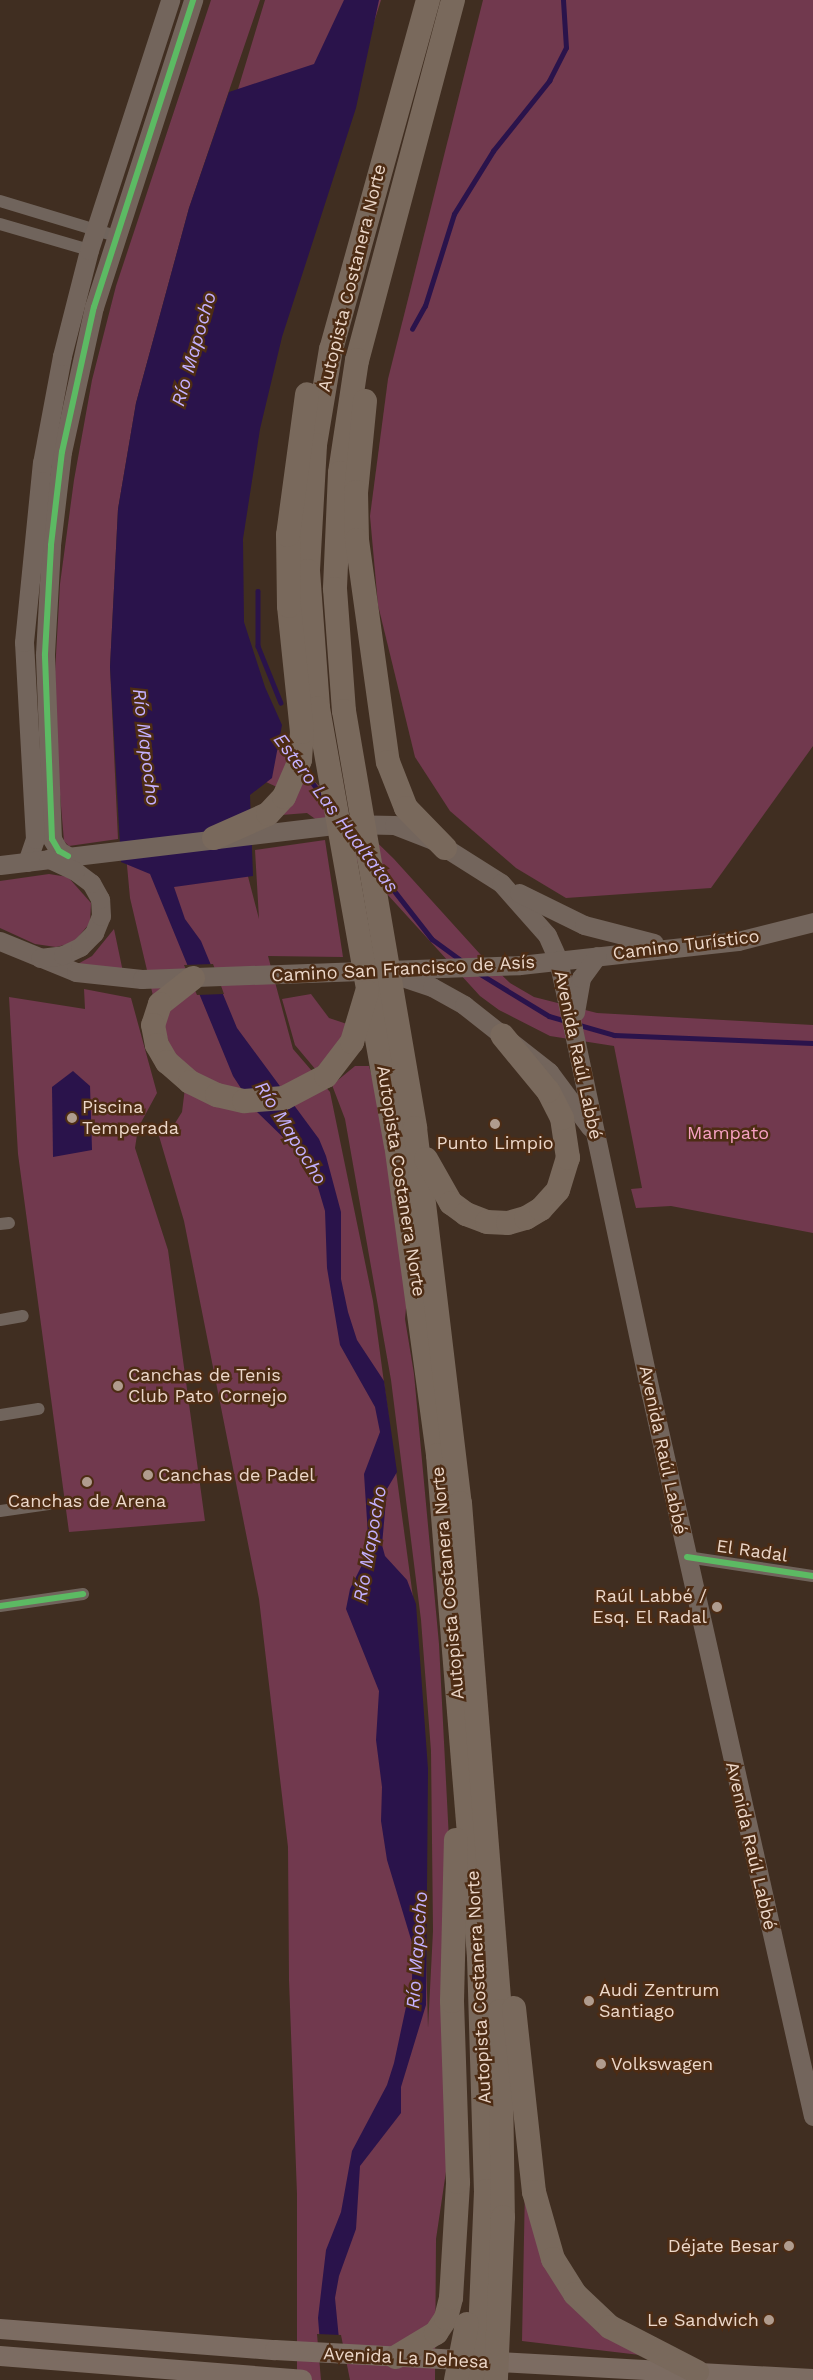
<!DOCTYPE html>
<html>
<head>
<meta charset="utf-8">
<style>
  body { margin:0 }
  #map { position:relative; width:813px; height:2380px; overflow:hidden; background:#402e21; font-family:"Work Sans",sans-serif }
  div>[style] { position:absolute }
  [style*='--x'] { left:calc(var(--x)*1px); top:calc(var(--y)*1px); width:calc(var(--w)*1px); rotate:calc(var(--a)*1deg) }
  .green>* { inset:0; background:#71394e }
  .water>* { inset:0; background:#2a134b }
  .pier>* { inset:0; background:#402e21 }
  .stream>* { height:4.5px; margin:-2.25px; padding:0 2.25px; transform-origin:2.25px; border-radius:2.25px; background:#2a134b }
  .street>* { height:12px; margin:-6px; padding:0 6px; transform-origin:6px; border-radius:6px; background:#70645c }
  .secondary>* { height:19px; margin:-9.5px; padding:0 9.5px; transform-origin:9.5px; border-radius:9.5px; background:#73655c }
  .primary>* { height:20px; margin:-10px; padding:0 10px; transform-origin:10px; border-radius:10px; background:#7c6c62 }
  .highway>* { height:24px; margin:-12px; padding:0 12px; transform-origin:12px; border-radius:12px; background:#79695c }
  .cycleway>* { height:6px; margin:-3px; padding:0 3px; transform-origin:3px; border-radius:3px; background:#5cba63 }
  .dots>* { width:14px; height:14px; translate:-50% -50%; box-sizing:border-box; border:2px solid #4d2c14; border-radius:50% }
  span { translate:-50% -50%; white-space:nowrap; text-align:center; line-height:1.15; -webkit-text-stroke:5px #4d2c14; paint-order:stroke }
  .street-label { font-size:18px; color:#ecd7c9 }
  .poi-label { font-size:18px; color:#ecd7c9 }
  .left { translate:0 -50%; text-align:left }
  .right { translate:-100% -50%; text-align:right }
  .park-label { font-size:18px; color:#f7a1c2 }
  .water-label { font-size:19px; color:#c4b1ff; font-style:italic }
</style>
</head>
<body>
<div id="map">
  <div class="green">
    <div style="clip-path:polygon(211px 0,260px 0,189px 208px,136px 403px,118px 509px,110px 667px,118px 839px,69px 846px,64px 841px,57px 759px,55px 672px,60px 584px,74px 480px,92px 380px,116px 286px)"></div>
    <div style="clip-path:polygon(265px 0,381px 0,271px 349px,236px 562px,240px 637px,271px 729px,302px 769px,308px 757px,310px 777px,394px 859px,480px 954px,510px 983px,534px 997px,597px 1013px,813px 1025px,813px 1233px,671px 1206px,636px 1208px,631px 1189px,642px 1188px,614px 1046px,550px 1036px,499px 1010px,480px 996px,325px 826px,307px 813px,281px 815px,277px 787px,266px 782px,245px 788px,244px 861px,259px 919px,255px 850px,325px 840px,343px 957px,268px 956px,293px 1049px,330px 1092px,373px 1301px,417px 1627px,428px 2028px,433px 1931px,431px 1751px,421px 1620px,391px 1380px,345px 1119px,332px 1085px,355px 1066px,369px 1066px,385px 1124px,409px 1275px,405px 1319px,414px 1374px,439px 1644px,449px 1840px,448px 2158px,436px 2239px,435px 2380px,297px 2380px,297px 2194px,289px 1980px,288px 1847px,259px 1599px,184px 1221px,159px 1136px,172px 1128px,182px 1112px,185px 1088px,154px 1000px,130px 898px,124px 833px,235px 99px)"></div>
    <div style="clip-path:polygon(483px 0,813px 0,813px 746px,711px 888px,566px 898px,516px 868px,450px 811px,415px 757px,378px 605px,370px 516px,388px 379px)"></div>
    <div style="clip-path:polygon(49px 874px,68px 877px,91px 903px,90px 923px,73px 943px,56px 947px,35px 944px,0 928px,0 881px)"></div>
    <div style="clip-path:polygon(114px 929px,123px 972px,76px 965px,92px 956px)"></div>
    <div style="clip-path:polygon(84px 989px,131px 998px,157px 1093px,138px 1128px,135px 1148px,168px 1250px,205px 1521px,69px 1532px,18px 1154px,9px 997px,85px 1009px)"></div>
    <div style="clip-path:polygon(311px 994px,329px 1018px,347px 1024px,340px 1040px,316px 1070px,295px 1045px,282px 999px)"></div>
    <div style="clip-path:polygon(525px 2186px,546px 2247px,640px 2355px,522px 2341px)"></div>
  </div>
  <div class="water">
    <div style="clip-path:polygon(344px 0,379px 0,356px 108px,282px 337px,260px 429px,243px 539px,244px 622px,265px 687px,282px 725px,272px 778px,250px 795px,253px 876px,174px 887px,185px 919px,201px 941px,237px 1028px,319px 1139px,326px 1156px,341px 1212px,341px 1279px,348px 1312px,357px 1340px,384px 1381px,397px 1472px,387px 1489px,382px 1545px,385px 1556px,407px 1580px,416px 1604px,428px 1769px,426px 2005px,401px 2087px,401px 2113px,360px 2166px,356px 2229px,339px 2276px,335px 2298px,339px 2339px,323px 2380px,318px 2318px,326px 2250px,341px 2212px,352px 2151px,387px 2085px,394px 2063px,412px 1979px,413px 1946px,387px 1860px,381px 1821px,382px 1787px,376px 1740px,379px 1691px,346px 1609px,350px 1589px,369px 1551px,364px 1474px,380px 1432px,375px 1407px,340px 1345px,327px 1268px,325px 1211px,317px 1184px,292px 1146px,255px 1110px,233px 1076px,150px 874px,121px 862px,110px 667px,118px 509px,136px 403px,189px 208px,229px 92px,314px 64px)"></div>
    <div style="clip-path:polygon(73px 1071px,90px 1086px,92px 1150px,53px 1157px,52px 1087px)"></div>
  </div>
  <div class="pier">
    <div style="clip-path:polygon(213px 964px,224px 994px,197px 995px,184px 965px)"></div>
    <div style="clip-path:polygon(317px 2334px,341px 2335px,350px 2380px,321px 2380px)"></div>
  </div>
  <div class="stream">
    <div style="--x:412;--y:329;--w:26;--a:-61"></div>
    <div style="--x:425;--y:306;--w:96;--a:-72.5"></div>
    <div style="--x:454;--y:214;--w:74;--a:-58.2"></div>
    <div style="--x:493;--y:151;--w:90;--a:-51.3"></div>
    <div style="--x:549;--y:81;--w:37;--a:-63"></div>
    <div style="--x:566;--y:48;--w:48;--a:-93.6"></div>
    <div style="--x:258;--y:591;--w:55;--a:90"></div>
    <div style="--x:258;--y:646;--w:61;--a:68"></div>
    <div style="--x:277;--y:734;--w:25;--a:53"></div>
    <div style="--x:304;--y:771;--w:34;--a:54"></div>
    <div style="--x:382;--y:875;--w:81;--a:52"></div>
    <div style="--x:432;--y:939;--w:36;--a:36"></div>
    <div style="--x:477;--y:972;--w:84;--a:31.4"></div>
    <div style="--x:549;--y:1016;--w:18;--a:16"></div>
    <div style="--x:576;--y:1024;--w:40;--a:16"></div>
    <div style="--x:614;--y:1035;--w:199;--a:2.3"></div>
  </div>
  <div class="street">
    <div style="--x:0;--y:201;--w:121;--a:16.8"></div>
    <div style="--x:0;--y:224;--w:93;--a:16.3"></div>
    <div style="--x:0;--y:1224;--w:9;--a:-6"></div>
    <div style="--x:0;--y:1320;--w:23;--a:-10"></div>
    <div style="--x:0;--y:1415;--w:39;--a:-9"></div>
    <div style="--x:0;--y:1511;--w:49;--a:-8.1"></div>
    <div style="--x:687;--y:1557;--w:127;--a:8.6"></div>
    <div style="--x:0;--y:1606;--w:84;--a:-8.2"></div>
  </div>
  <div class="secondary">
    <div style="--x:68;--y:856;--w:10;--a:-151"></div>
    <div style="--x:59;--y:851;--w:14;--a:-120"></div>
    <div style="--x:52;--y:839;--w:185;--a:-92.2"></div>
    <div style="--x:45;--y:654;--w:109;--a:-86.8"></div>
    <div style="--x:51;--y:545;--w:94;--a:-83.3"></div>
    <div style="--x:62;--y:452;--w:148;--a:-77.6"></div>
    <div style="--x:94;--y:307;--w:323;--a:-72.1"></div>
    <div style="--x:27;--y:862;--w:24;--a:-71"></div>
    <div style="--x:35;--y:839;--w:197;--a:-93.2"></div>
    <div style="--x:24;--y:642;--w:180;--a:-84.3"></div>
    <div style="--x:42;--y:463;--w:109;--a:-79.4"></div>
    <div style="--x:62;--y:356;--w:109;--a:-75.7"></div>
    <div style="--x:89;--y:250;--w:263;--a:-72"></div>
    <div style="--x:0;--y:865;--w:347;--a:-6.8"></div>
    <div style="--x:345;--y:824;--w:49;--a:1.2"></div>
    <div style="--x:394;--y:825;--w:42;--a:21"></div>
    <div style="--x:433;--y:840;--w:80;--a:32.3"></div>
    <div style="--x:501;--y:883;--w:69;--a:48.5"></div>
    <div style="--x:547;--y:935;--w:27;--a:66"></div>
    <div style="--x:558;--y:960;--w:71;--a:77.7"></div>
    <div style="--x:573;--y:1029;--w:374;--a:78"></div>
    <div style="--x:651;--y:1395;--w:739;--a:77.34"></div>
    <div style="--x:519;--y:893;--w:72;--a:26.2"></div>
    <div style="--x:584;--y:925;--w:72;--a:14.4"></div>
    <div style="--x:0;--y:941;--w:82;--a:22.2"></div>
    <div style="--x:76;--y:972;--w:66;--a:6.1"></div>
    <div style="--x:142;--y:979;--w:378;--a:-2.1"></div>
    <div style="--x:520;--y:965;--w:219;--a:-6.3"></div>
    <div style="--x:738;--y:941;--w:77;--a:-14.2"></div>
    <div style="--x:40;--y:958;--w:23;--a:-7"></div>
    <div style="--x:63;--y:955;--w:19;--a:-25"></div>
    <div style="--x:80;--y:947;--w:20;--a:-45"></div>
    <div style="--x:94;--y:933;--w:18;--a:-68"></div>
    <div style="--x:101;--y:916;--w:17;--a:-93"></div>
    <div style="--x:100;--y:899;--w:18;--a:-119"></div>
    <div style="--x:91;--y:883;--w:20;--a:-143"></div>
    <div style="--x:75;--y:871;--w:29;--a:-155"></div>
    <div style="--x:393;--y:974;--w:41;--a:18.4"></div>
    <div style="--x:432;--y:987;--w:37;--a:29"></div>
    <div style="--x:464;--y:1005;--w:108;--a:38.2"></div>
    <div style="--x:549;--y:1072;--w:69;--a:53.3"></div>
    <div style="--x:575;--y:1012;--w:35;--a:-80"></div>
    <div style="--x:581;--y:978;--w:27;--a:-54"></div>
  </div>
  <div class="primary">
    <div style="--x:0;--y:2329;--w:276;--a:4.4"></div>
    <div style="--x:275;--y:2350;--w:539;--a:3.09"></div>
    <div style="--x:0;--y:2356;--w:303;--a:4.5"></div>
  </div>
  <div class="highway">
    <div style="--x:428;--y:0;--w:362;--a:105.5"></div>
    <div style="--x:331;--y:349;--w:97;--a:99.5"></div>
    <div style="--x:315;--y:445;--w:126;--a:93.2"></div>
    <div style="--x:308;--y:571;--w:137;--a:85.8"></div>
    <div style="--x:318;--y:708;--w:443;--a:79.9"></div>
    <div style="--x:396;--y:1144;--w:314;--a:82.3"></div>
    <div style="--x:438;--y:1455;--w:504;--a:85.33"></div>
    <div style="--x:479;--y:1957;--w:234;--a:88.3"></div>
    <div style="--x:486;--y:2191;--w:189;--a:92.4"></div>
    <div style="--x:453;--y:0;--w:373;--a:104.9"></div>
    <div style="--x:357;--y:360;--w:114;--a:98.6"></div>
    <div style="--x:340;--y:473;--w:116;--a:92.5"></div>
    <div style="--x:335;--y:589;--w:122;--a:85.8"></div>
    <div style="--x:344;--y:711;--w:423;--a:80.3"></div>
    <div style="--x:415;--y:1128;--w:378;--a:83.2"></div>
    <div style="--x:460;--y:1503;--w:510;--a:85.5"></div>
    <div style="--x:500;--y:2011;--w:206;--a:89.2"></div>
    <div style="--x:503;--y:2217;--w:163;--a:92.5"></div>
    <div style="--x:365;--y:401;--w:91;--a:95.6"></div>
    <div style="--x:356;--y:492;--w:48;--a:88.8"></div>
    <div style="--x:357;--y:540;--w:224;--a:82.1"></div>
    <div style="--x:388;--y:762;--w:49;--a:68.6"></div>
    <div style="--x:406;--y:808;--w:56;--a:45.7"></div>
    <div style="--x:214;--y:838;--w:59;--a:-24"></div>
    <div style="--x:268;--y:814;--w:23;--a:-47"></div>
    <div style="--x:284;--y:797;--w:40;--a:-66.6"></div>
    <div style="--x:300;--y:760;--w:28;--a:-86"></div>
    <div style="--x:302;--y:732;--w:127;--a:-95.9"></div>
    <div style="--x:289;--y:606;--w:71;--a:-90.8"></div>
    <div style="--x:288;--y:535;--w:142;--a:-82.3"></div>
    <div style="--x:193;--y:978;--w:42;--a:141.8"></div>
    <div style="--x:160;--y:1004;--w:22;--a:108"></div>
    <div style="--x:153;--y:1025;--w:20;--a:79"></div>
    <div style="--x:157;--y:1045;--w:20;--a:60"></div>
    <div style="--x:167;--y:1062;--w:30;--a:41"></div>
    <div style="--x:190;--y:1082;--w:30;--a:26"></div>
    <div style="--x:217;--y:1095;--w:28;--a:13"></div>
    <div style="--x:244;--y:1101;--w:40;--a:-4.3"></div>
    <div style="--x:284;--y:1098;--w:47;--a:-27.6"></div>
    <div style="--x:326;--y:1076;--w:43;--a:-52.6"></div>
    <div style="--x:352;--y:1042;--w:52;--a:-73.3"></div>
    <div style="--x:426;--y:1159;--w:51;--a:60.4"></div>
    <div style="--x:451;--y:1203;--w:19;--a:36"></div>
    <div style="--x:466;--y:1214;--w:22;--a:21"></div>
    <div style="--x:487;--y:1222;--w:21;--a:3"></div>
    <div style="--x:508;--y:1223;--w:19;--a:-16"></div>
    <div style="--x:526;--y:1218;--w:17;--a:-31"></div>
    <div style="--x:541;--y:1209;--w:25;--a:-48"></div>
    <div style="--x:558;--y:1190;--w:34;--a:-73"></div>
    <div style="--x:568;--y:1158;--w:40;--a:-98.5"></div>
    <div style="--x:562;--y:1118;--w:30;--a:-117"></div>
    <div style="--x:548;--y:1091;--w:72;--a:-129.4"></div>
    <div style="--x:514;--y:2008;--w:185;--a:83.8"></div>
    <div style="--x:534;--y:2192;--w:70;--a:74.2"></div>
    <div style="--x:553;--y:2259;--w:41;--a:57.8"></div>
    <div style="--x:575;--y:2294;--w:48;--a:43.3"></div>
    <div style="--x:610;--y:2327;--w:98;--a:27.3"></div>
    <div style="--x:396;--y:2357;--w:47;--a:-31"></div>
    <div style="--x:436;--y:2333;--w:18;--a:-56"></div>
    <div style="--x:446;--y:2318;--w:21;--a:-76"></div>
    <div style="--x:451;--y:2298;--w:116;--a:-86.5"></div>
    <div style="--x:458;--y:2182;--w:181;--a:-91.9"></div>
    <div style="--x:452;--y:2001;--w:161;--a:-88.6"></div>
    <div style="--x:456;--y:2380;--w:57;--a:-78.9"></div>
  </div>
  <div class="cycleway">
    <div style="--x:68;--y:856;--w:10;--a:-151"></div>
    <div style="--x:59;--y:851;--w:14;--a:-120"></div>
    <div style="--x:52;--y:839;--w:185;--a:-92.2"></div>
    <div style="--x:45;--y:654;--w:109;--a:-86.8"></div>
    <div style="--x:51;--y:545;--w:94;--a:-83.3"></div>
    <div style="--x:62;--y:452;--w:148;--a:-77.6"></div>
    <div style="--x:94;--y:307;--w:323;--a:-72.1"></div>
    <div style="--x:687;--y:1557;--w:127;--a:8.6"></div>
    <div style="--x:0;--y:1606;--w:84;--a:-8.2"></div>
  </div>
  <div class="dots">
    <div style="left:72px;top:1118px;background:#b09c8e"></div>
    <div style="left:495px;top:1124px;background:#b09c8e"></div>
    <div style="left:118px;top:1386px;background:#b09c8e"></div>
    <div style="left:148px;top:1475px;background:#b09c8e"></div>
    <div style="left:87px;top:1482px;background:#b09c8e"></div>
    <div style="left:717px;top:1607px;background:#b09c8e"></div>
    <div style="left:589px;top:2001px;background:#b09c8e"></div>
    <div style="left:601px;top:2064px;background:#b09c8e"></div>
    <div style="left:789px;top:2246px;background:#b09c8e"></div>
    <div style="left:769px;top:2320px;background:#b09c8e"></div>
  </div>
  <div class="street-label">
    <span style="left:352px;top:278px;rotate:-76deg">Autopista Costanera Norte</span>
    <span style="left:686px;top:945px;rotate:-7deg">Camino Turístico</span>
    <span style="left:403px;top:969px;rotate:-3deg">Camino San Francisco de Asís</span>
    <span style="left:578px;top:1055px;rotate:78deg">Avenida Raúl Labbé</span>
    <span style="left:401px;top:1181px;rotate:81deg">Autopista Costanera Norte</span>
    <span style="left:663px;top:1450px;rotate:78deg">Avenida Raúl Labbé</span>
    <span style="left:752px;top:1551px;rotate:8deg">El Radal</span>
    <span style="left:448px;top:1583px;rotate:-95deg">Autopista Costanera Norte</span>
    <span style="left:751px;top:1846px;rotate:77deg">Avenida Raúl Labbé</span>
    <span style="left:479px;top:1987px;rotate:-93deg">Autopista Costanera Norte</span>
    <span style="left:406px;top:2358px;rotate:3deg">Avenida La Dehesa</span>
  </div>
  <div class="poi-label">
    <span class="left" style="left:82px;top:1118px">Piscina<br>Temperada</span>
    <span style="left:495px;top:1143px">Punto Limpio</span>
    <span class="left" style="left:128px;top:1386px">Canchas de Tenis<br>Club Pato Cornejo</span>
    <span class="left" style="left:158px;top:1475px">Canchas de Padel</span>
    <span style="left:87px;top:1501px">Canchas de Arena</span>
    <span class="right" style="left:707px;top:1607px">Raúl Labbé /<br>Esq. El Radal</span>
    <span class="left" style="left:599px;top:2001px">Audi Zentrum<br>Santiago</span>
    <span class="left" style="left:611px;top:2064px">Volkswagen</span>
    <span class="right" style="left:779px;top:2246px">Déjate Besar</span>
    <span class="right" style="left:759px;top:2320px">Le Sandwich</span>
  </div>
  <div class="park-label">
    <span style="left:728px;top:1133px">Mampato</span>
  </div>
  <div class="water-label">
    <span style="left:194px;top:349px;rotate:-74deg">Río Mapocho</span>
    <span style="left:146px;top:747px;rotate:83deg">Río Mapocho</span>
    <span style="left:336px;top:813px;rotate:53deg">Estero Las Hualtatas</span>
    <span style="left:291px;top:1133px;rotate:58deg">Río Mapocho</span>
    <span style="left:370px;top:1544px;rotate:-80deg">Río Mapocho</span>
    <span style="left:417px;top:1950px;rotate:-86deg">Río Mapocho</span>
  </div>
</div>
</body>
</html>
